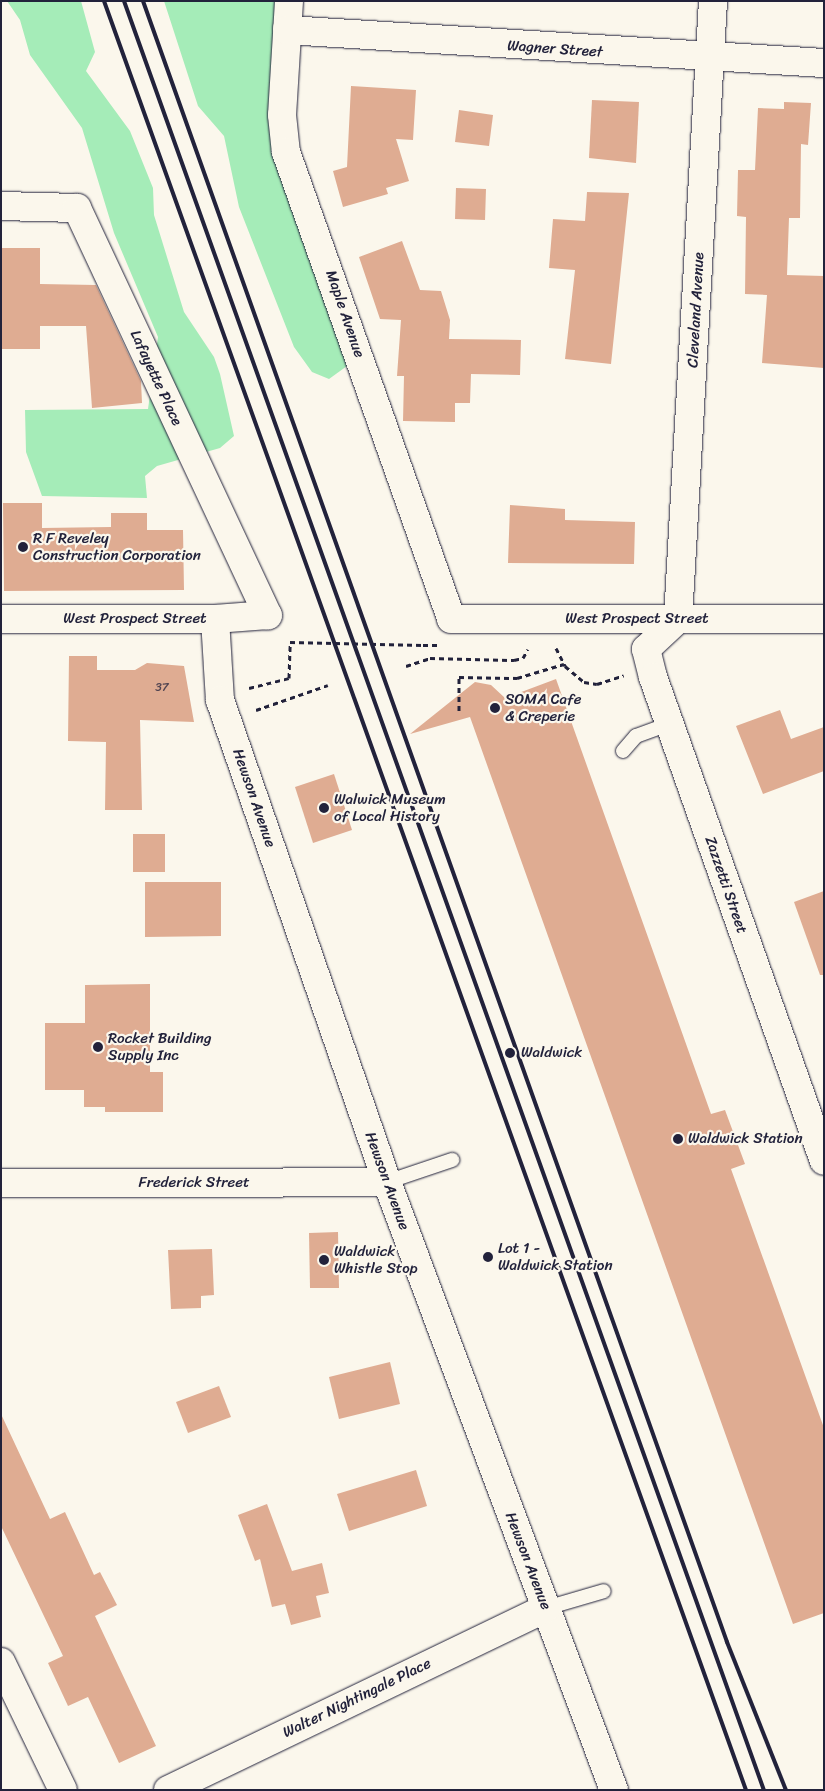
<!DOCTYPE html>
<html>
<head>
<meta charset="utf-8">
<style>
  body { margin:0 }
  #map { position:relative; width:825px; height:1791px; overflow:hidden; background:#fbf7ec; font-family:Sriracha,sans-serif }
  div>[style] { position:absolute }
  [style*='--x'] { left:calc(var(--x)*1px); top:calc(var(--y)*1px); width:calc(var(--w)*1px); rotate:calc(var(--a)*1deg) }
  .green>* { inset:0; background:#a5ecb8 }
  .building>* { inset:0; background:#dfac92 }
  .path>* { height:3px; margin-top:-1.5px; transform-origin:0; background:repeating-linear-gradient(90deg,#22223b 0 5px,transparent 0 9px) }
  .roads { filter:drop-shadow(0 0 1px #22223b) drop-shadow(0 0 1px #22223b) }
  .service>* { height:14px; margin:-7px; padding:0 7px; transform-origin:7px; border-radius:7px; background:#fbf7ec }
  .minor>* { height:28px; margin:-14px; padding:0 14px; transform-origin:14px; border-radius:14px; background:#fbf7ec }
  .tertiary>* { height:28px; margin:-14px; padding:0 14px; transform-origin:14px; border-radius:14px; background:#fbf7ec }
  .rail>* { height:4px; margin:-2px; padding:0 2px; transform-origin:2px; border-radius:2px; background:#22223b }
  .path-bridge>* { height:3px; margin-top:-1.5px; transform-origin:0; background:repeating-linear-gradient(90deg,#22223b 0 5px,transparent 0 9px) }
  .dots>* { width:14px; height:14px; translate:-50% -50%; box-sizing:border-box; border:2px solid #fbf7ec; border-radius:50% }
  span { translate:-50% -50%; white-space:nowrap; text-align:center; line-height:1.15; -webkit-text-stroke:4.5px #fbf7ec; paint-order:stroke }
  .number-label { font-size:12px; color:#514451 }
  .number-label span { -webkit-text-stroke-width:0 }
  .street-label { font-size:15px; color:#22223b }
  .poi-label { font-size:15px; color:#22223b }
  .left { translate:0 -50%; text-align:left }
  .frame { position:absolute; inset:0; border:2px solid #22223b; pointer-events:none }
</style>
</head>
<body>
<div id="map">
  <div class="green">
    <div style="clip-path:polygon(7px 1px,81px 1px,95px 52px,86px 71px,130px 131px,153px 188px,154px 215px,184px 312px,214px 357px,220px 374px,234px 436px,220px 448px,157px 466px,145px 476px,147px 498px,42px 496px,26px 452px,25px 410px,148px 409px,158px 337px,114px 233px,82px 128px,30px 55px,20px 20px)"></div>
    <div style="clip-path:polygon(164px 1px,280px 1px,276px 158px,347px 366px,329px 379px,312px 372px,294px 347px,239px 207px,224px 136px,198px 106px)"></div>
  </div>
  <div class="building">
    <div style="clip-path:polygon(351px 86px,416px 90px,413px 140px,396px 139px,409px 181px,386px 188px,388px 194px,343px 207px,333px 171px,347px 167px)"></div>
    <div style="clip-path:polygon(592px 100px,639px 102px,636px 163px,589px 158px)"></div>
    <div style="clip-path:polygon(784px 102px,811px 103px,808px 145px,801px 144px,800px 218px,789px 218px,787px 275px,824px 276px,824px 368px,762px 363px,767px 295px,745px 294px,746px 217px,737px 216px,738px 170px,755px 170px,758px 108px,784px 109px)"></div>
    <div style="clip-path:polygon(459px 110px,493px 115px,489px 146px,455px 142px)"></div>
    <div style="clip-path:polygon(456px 188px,486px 189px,485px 220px,455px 219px)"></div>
    <div style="clip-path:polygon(587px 192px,629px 193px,611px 364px,565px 359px,575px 270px,549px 268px,553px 219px,585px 221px)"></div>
    <div style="clip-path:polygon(402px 241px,420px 290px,441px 291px,450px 320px,449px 339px,521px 340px,520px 375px,471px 374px,470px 403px,455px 403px,455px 422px,403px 421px,404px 376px,397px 376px,401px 320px,380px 319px,359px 257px)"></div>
    <div style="clip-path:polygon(2px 248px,40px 248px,40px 284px,96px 285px,141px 381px,142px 403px,92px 408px,86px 326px,40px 326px,40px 349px,2px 349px)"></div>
    <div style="clip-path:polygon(3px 503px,42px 503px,42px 528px,111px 527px,111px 513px,147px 513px,147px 530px,183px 530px,184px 590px,4px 591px)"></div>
    <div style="clip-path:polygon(510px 505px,565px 509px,565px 520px,635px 522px,634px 564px,508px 563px)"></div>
    <div style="clip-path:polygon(69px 656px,97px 656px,97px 670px,135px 670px,147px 663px,184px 666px,194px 722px,140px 720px,142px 810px,105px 810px,106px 742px,68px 741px)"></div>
    <div style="clip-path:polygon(556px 679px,711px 1114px,725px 1110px,745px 1164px,731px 1169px,824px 1428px,824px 1613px,793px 1624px,470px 717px,410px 734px,475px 682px,491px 685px,505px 698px)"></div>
    <div style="clip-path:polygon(780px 710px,791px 739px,824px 727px,824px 771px,763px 794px,736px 726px)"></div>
    <div style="clip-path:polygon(334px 774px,352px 830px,313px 843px,295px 787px)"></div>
    <div style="clip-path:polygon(133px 834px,165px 834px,165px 872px,133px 872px)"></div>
    <div style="clip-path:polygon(145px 882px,221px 882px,221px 936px,145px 937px)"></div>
    <div style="clip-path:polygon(824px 891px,824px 975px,820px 975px,794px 902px)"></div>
    <div style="clip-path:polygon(150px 984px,150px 1072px,163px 1072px,163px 1112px,105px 1112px,105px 1107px,84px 1107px,84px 1090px,45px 1090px,45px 1023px,85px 1023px,85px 985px)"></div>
    <div style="clip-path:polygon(338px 1232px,339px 1288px,310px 1288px,309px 1233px)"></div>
    <div style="clip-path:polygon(212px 1249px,214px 1295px,201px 1296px,201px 1308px,171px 1309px,168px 1250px)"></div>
    <div style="clip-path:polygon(390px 1362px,400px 1404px,339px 1419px,329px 1377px)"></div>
    <div style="clip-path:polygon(219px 1386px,231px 1417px,188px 1433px,176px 1402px)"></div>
    <div style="clip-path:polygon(1px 1414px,50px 1519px,65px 1512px,94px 1575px,100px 1572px,117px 1605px,95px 1616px,156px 1746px,119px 1763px,88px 1697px,68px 1706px,48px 1663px,63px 1656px,1px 1526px)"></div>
    <div style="clip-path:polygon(416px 1470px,427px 1506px,349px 1531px,337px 1494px)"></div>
    <div style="clip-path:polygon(267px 1504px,292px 1571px,322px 1563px,329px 1593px,316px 1596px,321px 1617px,291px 1625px,285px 1604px,272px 1607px,260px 1559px,255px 1561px,238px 1515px)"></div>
  </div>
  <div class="path">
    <div style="--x:423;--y:645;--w:14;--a:0"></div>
    <div style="--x:556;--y:648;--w:20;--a:63"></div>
    <div style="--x:565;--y:666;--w:25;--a:40"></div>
    <div style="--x:584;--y:682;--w:13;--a:9"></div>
    <div style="--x:597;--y:684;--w:28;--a:-18"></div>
    <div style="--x:406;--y:666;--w:25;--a:-18"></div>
    <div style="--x:430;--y:658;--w:84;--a:1.4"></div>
    <div style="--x:514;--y:660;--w:9;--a:-13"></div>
    <div style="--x:523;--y:658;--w:10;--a:-61"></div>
    <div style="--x:249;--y:688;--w:41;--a:-14"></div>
    <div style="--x:289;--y:678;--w:36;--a:-88"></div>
    <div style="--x:256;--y:710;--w:76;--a:-19.1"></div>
    <div style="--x:459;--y:711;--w:34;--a:-90"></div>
    <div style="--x:459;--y:677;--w:58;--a:1"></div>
    <div style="--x:517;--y:678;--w:49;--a:-16.6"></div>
  </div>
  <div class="roads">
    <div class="service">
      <div style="--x:623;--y:751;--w:20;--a:-49"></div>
      <div style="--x:636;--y:736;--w:35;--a:-20"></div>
      <div style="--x:387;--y:1182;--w:69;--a:-18.7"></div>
      <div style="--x:546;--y:1608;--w:60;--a:-16.3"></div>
    </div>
    <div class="minor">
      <div style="--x:289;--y:1;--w:114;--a:93.5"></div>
      <div style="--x:282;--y:115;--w:37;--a:84"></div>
      <div style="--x:286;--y:152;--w:495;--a:70.5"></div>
      <div style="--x:451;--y:619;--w:373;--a:0"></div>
      <div style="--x:287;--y:30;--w:538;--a:3.52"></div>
      <div style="--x:1;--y:206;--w:76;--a:1.5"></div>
      <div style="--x:77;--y:208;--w:450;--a:64.9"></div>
      <div style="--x:215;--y:619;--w:81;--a:86.5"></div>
      <div style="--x:220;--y:700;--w:510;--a:70.89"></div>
      <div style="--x:387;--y:1182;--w:649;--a:69.53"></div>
      <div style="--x:678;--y:619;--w:619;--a:-86.76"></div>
      <div style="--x:678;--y:619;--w:44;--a:136.8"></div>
      <div style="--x:646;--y:649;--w:29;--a:76"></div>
      <div style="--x:653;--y:677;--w:513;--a:70.54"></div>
      <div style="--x:1;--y:1183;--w:386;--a:-0.1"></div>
      <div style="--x:1;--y:1662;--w:142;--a:64.2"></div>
      <div style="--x:168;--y:1790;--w:420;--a:-25.7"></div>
    </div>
    <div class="tertiary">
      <div style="--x:1;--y:619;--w:214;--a:0"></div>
      <div style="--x:215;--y:619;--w:53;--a:-4.3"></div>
    </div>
  </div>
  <div class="rail">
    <div style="--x:104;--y:1;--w:1901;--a:70.26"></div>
    <div style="--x:124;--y:1;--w:1900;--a:70.32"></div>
    <div style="--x:143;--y:1;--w:1742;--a:70.41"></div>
    <div style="--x:727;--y:1642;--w:159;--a:68.3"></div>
  </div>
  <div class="path-bridge">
    <div style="--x:290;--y:642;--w:133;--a:1.3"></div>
  </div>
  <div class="dots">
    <div style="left:23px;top:547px;background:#22223b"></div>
    <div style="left:495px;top:708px;background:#22223b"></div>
    <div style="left:324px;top:808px;background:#22223b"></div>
    <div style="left:98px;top:1047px;background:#22223b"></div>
    <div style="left:510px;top:1053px;background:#22223b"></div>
    <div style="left:678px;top:1139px;background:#22223b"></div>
    <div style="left:488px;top:1257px;background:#22223b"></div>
    <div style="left:324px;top:1260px;background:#22223b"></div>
  </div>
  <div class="number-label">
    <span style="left:162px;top:688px">37</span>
  </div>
  <div class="street-label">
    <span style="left:555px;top:49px;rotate:4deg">Wagner Street</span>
    <span style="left:696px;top:310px;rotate:-87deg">Cleveland Avenue</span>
    <span style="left:345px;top:314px;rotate:71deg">Maple Avenue</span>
    <span style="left:156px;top:378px;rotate:65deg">Lafayette Place</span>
    <span style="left:135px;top:619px">West Prospect Street</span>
    <span style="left:637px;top:619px">West Prospect Street</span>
    <span style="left:254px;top:798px;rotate:71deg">Hewson Avenue</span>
    <span style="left:726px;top:885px;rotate:71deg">Zazzetti Street</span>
    <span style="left:387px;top:1181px;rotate:70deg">Hewson Avenue</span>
    <span style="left:194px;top:1183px">Frederick Street</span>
    <span style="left:528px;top:1561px;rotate:69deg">Hewson Avenue</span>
    <span style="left:357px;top:1698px;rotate:-26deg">Walter Nightingale Place</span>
  </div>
  <div class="poi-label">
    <span class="left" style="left:33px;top:547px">R F Reveley<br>Construction Corporation</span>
    <span class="left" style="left:505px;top:708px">SOMA Cafe<br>&amp; Creperie</span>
    <span class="left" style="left:334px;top:808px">Walwick Museum<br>of Local History</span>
    <span class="left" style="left:108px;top:1047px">Rocket Building<br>Supply Inc</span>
    <span class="left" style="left:521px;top:1053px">Waldwick</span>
    <span class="left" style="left:688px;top:1139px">Waldwick Station</span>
    <span class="left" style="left:498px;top:1257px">Lot 1 -<br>Waldwick Station</span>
    <span class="left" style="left:334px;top:1260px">Waldwick<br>Whistle Stop</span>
  </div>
  <div class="frame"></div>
</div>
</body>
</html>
